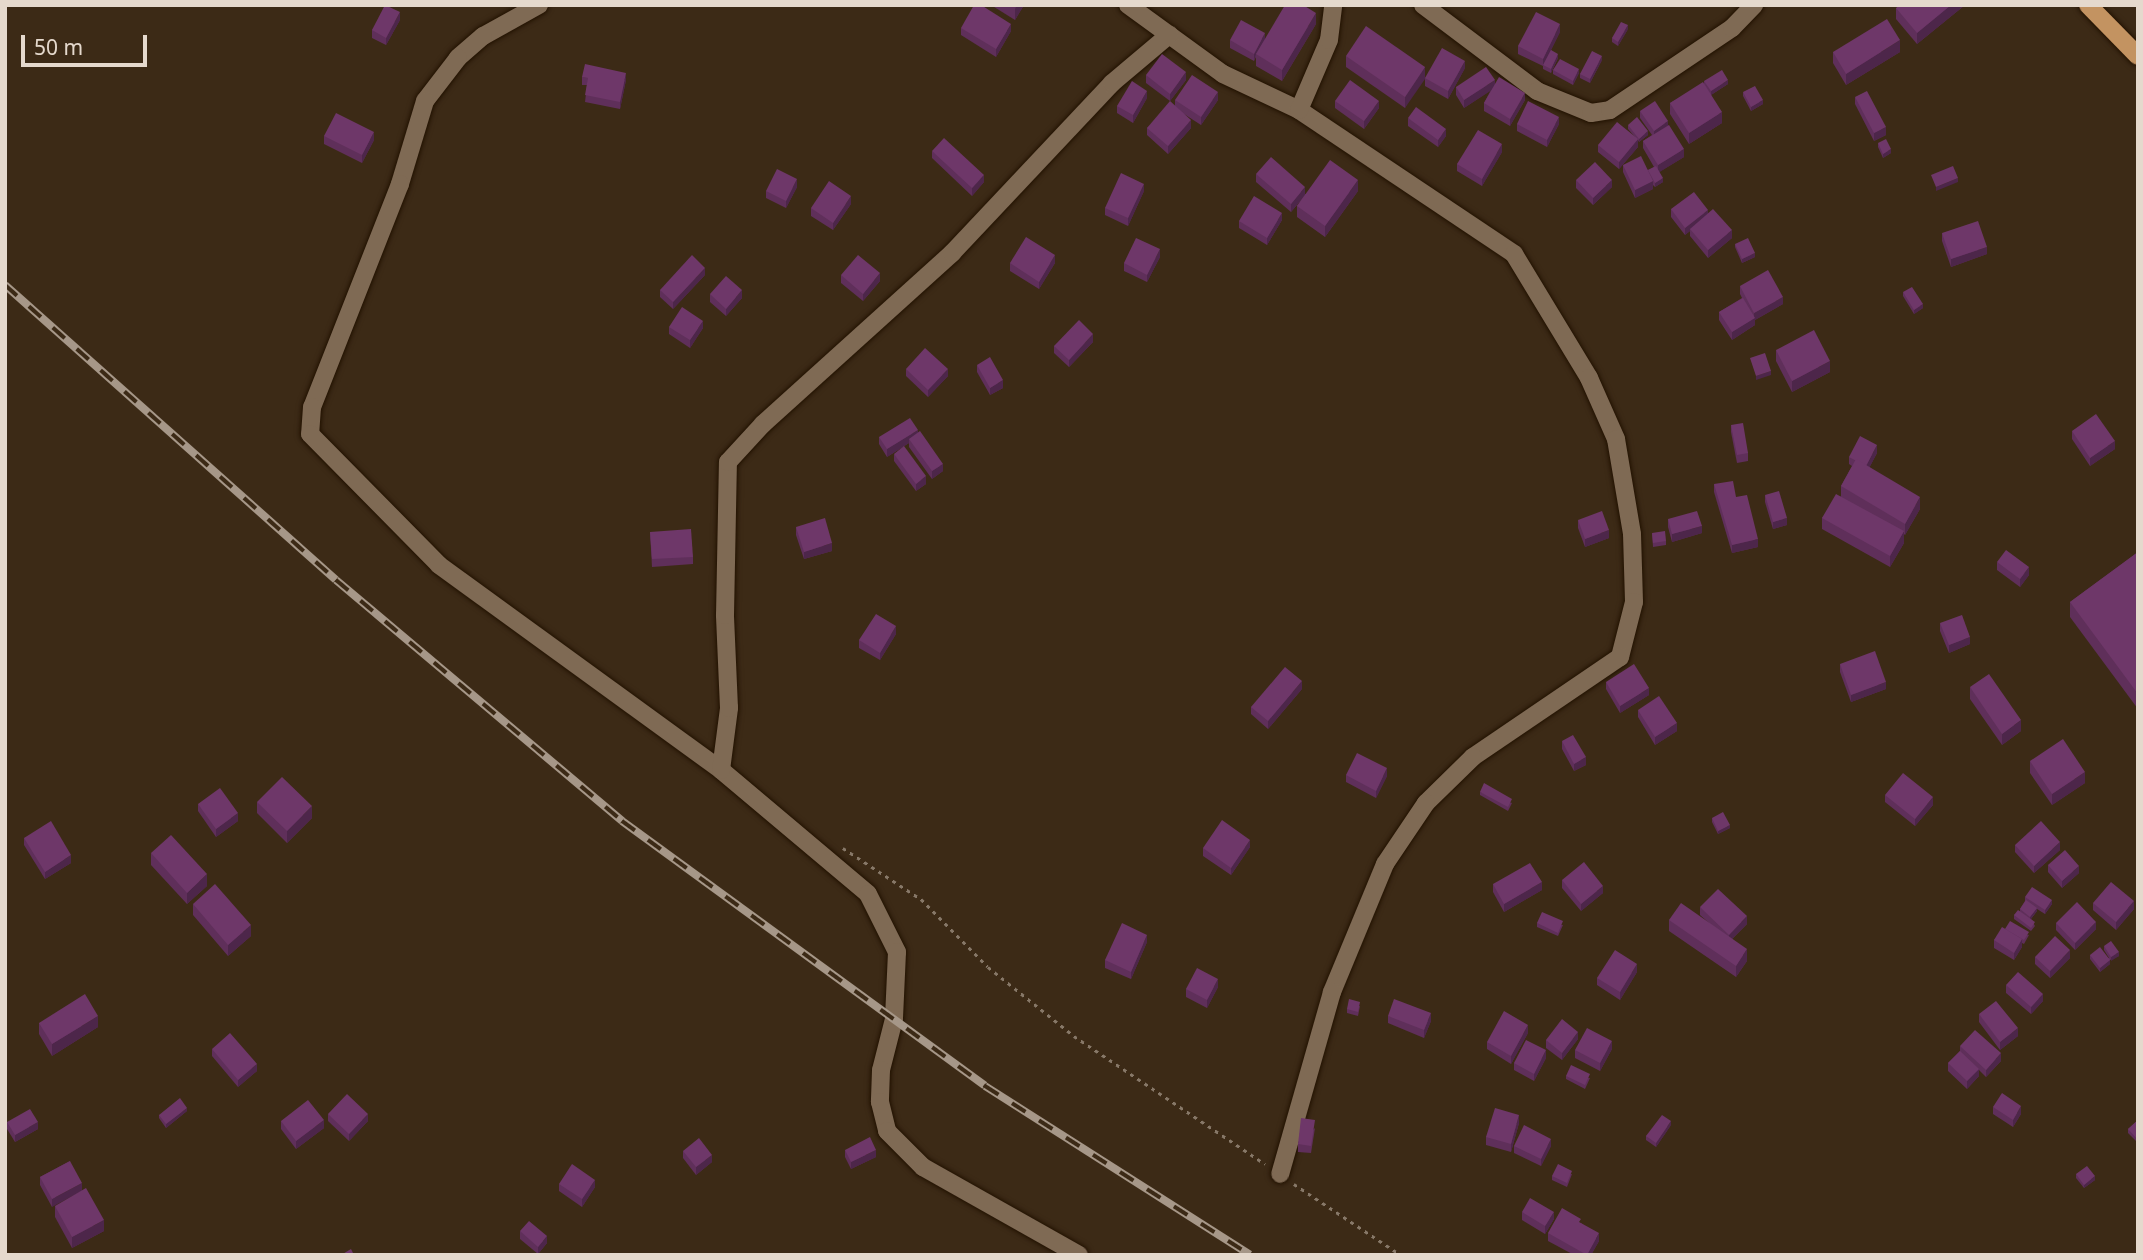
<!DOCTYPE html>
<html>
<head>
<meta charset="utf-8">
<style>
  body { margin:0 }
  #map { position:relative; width:2143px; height:1260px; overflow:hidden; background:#3c2a16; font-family:"Noto Sans",sans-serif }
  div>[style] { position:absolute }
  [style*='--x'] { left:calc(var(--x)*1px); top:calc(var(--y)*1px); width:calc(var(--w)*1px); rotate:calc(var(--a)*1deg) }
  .path>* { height:2.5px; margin-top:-1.25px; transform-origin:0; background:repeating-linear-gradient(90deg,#877868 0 3.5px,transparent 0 8.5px) }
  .roads { filter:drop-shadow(0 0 2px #221201) drop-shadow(0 0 2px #221201) }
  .minor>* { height:18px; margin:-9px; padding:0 9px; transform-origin:9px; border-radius:9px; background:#7f6a54 }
  .primary>* { height:18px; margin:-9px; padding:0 9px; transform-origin:9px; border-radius:9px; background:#c39361 }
  .rail>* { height:8px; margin-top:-4px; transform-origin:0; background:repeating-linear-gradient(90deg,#3c2a16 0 16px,#a69788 0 32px); box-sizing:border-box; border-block:2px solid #a69788 }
  .wall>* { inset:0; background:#5f2f5a }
  .shaded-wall>* { inset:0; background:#4d264a }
  .building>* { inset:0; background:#6e3769 }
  span { translate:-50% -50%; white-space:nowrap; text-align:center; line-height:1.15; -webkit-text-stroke:5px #3c2a16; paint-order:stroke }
  .frame { position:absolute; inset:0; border:7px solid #e5d9cd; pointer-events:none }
  .scale { position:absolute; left:21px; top:35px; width:126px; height:32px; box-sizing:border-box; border:4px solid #e5d9cd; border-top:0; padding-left:9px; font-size:21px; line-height:24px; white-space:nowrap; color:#e5d9cd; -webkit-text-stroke:5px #3c2a16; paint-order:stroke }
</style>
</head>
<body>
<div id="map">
  <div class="path">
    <div style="--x:843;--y:848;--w:93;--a:33.2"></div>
    <div style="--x:921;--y:899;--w:95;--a:45.4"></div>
    <div style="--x:988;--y:967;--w:110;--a:38.7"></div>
    <div style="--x:1074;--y:1036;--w:230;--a:33.8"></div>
    <div style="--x:1294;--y:1184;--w:128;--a:33.6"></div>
  </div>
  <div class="roads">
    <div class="minor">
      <div style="--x:539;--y:5;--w:64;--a:151"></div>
      <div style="--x:483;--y:36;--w:33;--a:139"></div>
      <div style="--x:458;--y:58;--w:54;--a:127.5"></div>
      <div style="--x:425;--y:101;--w:87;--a:106.8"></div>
      <div style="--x:400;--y:184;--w:240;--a:111.5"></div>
      <div style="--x:312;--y:407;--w:27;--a:94"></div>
      <div style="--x:310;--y:434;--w:184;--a:45.4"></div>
      <div style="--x:439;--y:565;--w:349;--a:36"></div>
      <div style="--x:721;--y:770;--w:192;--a:40.1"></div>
      <div style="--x:868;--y:894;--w:65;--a:63.4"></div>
      <div style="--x:897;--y:952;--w:67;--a:92.6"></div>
      <div style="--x:894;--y:1019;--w:53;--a:104.3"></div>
      <div style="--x:881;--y:1070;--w:32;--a:92"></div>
      <div style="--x:880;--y:1102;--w:30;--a:76"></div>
      <div style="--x:887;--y:1131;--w:51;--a:45"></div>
      <div style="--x:923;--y:1167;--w:179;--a:29.4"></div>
      <div style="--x:1128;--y:5;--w:117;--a:36"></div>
      <div style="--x:1223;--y:74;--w:84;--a:25.3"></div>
      <div style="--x:1299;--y:110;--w:259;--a:33.8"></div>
      <div style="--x:1514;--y:254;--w:145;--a:58.8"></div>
      <div style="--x:1589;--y:378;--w:67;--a:66.1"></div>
      <div style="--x:1616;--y:439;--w:96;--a:80.4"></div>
      <div style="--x:1632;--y:534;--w:68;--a:88.3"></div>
      <div style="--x:1634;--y:602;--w:57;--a:104.3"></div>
      <div style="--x:1620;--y:657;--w:178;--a:145.8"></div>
      <div style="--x:1473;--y:757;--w:66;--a:135.6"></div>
      <div style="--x:1426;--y:803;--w:73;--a:123.9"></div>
      <div style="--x:1385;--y:864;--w:139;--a:112.5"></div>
      <div style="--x:1332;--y:992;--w:189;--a:105.9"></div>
      <div style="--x:1423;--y:5;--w:143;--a:37"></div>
      <div style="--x:1537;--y:91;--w:58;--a:22.2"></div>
      <div style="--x:1591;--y:113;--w:19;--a:-9"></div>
      <div style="--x:1610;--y:110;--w:147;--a:-33.9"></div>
      <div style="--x:1732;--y:28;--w:32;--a:-46"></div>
      <div style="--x:1299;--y:110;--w:76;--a:-66.8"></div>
      <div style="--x:1329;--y:40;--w:35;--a:-83"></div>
      <div style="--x:721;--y:770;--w:63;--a:-82.6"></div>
      <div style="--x:729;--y:708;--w:93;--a:-92.5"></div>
      <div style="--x:725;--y:615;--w:153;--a:-88.9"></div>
      <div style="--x:728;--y:462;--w:52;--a:-47.4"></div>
      <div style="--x:763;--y:424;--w:255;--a:-42.1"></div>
      <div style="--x:952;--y:253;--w:233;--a:-46.7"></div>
      <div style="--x:1112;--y:83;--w:75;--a:-40.1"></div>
    </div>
    <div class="primary">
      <div style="--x:2088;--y:5;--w:71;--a:45.6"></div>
    </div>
  </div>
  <div class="rail">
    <div style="--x:5;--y:285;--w:443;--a:41.7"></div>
    <div style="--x:336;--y:580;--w:374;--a:40.1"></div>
    <div style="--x:622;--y:821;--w:449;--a:36.1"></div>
    <div style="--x:985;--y:1086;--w:314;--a:32.5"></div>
  </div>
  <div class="wall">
    <div style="clip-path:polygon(991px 5px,1024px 5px,1015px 20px)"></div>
    <div style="clip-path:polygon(1965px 5px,1917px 44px,1896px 19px,1896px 8px)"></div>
    <div style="clip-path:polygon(400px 20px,386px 45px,372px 38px,372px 30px)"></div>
    <div style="clip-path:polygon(1316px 24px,1282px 81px,1256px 66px,1256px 57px,1254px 61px,1230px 48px,1230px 40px,1265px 39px)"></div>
    <div style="clip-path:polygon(961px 28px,1011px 31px,996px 57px,961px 35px)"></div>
    <div style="clip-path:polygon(1628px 29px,1618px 46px,1612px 42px,1612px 38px)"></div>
    <div style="clip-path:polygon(1560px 32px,1551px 50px,1558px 58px,1551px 73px,1543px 69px,1543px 66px,1518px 54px,1518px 46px)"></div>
    <div style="clip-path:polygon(1833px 52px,1900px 52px,1846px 85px,1833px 63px)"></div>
    <div style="clip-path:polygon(1346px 56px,1425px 67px,1405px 108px,1346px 67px)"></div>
    <div style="clip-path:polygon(1602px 60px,1590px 83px,1580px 78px,1580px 74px)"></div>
    <div style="clip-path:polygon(1465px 68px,1448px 99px,1425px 86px,1425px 78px)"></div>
    <div style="clip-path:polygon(1553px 70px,1579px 73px,1573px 85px,1553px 74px)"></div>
    <div style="clip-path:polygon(1146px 75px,1186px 80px,1170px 101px,1146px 83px)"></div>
    <div style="clip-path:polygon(582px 77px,626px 80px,620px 109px,585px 102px,587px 85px,582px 85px)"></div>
    <div style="clip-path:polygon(1704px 81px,1728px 84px,1711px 95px,1722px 123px,1689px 144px,1670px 114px,1670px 103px,1704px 84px)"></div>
    <div style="clip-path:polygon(1495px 85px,1525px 100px,1510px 126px,1484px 111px,1484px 103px,1491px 90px,1464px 108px,1456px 95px,1456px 87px)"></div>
    <div style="clip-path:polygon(1743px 92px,1763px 104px,1751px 111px,1743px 96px)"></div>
    <div style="clip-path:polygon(1855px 97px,1886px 135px,1874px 141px,1855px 104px)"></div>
    <div style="clip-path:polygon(1147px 98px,1133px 123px,1117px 113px,1117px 106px)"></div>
    <div style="clip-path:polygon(1175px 100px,1218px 100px,1201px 125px,1184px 114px,1191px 128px,1168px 154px,1147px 135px,1147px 128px,1175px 106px)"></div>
    <div style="clip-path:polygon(1335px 101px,1379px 108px,1364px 129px,1335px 108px)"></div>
    <div style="clip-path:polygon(1640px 111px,1668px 125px,1684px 157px,1659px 172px,1663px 182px,1655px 187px,1653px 185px,1653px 189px,1635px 198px,1623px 172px,1623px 165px,1648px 170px,1654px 167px,1643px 148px,1643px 141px,1652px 135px,1640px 118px)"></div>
    <div style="clip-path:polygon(1408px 118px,1446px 136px,1438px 147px,1408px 126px)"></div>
    <div style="clip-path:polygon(1517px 124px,1559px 124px,1547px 147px,1517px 131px)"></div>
    <div style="clip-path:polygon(1628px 125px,1648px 135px,1639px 142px,1638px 140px,1638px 147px,1619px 169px,1598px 152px,1598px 145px,1635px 137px,1628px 129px)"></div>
    <div style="clip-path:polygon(324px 136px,374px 140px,362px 163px,324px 144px)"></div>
    <div style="clip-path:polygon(1878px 143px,1891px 153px,1883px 158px,1878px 147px)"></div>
    <div style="clip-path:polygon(932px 151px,984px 182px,972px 196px,932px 158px)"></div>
    <div style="clip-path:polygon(1502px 152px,1482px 186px,1457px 171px,1457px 164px)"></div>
    <div style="clip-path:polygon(1256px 174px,1305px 194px,1358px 191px,1325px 237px,1297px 217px,1297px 206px,1302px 199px,1291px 212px,1256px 182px)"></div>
    <div style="clip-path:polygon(1576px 180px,1612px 187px,1593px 205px,1576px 188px)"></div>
    <div style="clip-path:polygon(797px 187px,786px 208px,766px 198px,766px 191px)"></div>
    <div style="clip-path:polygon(1144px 191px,1128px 226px,1105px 215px,1105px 208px)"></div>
    <div style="clip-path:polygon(851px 204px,833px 230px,811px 216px,811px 208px)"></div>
    <div style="clip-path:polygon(1671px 209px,1708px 213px,1732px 238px,1708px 258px,1690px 236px,1690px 231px,1685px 235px,1671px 217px)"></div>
    <div style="clip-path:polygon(1282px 220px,1267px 245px,1239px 228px,1239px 221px)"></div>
    <div style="clip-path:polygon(1942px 233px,1987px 254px,1951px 267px,1942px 241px)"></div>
    <div style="clip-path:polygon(1735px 244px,1755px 257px,1742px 263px,1735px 247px)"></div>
    <div style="clip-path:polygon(1160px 257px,1147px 282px,1124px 271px,1124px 263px)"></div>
    <div style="clip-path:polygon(1010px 263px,1055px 263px,1039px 289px,1010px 271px)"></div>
    <div style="clip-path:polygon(705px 275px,673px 309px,660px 297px,660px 290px)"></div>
    <div style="clip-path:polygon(841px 275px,880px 281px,863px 301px,841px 283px)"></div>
    <div style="clip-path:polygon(1740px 286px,1783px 304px,1755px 320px,1755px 325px,1732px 340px,1719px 320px,1719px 312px,1742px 298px,1740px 294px)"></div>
    <div style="clip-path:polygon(1903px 292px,1923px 308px,1914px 314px,1903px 296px)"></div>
    <div style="clip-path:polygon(710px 294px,742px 298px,726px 316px,710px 302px)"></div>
    <div style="clip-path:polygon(669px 327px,703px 328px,690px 348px,669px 334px)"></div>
    <div style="clip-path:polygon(1093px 342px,1069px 367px,1054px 353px,1054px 346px)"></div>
    <div style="clip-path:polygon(1776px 350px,1830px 372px,1792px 392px,1776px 361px)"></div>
    <div style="clip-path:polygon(977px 365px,1003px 388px,990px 395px,977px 372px)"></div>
    <div style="clip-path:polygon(906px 369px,948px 376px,928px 397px,906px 376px)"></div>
    <div style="clip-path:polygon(1731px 425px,1748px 453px,1748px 461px,1737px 463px,1731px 432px)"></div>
    <div style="clip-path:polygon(2072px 431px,2115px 449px,2090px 466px,2072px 439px)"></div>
    <div style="clip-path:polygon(918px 433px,943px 471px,932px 479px,909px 447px,909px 443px,887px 457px,879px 444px,879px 437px)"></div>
    <div style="clip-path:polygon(1877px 453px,1869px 468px,1920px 509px,1905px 535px,1904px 534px,1904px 543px,1890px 567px,1822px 529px,1822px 518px,1841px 496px,1841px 486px,1852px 466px,1849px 464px,1849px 457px)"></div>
    <div style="clip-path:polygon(894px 454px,926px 484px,916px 491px,894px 461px)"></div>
    <div style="clip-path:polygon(1714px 484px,1736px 497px,1758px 547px,1732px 553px,1714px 492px)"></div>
    <div style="clip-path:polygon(1765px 495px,1787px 525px,1773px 529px,1765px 502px)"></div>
    <div style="clip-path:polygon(1668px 519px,1702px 533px,1672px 542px,1668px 527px)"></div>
    <div style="clip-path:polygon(1578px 520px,1609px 538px,1585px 547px,1578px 528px)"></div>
    <div style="clip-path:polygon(796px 527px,832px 551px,804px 559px,796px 535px)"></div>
    <div style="clip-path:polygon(650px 532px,693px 557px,693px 564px,652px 567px)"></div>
    <div style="clip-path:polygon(1652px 533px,1666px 541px,1666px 545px,1653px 547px)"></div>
    <div style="clip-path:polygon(2138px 552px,2138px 709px,2070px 617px,2070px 602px)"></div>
    <div style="clip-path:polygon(1997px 562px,2029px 575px,2020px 587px,1997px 570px)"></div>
    <div style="clip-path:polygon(1940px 623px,1970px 644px,1949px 653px,1940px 631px)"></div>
    <div style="clip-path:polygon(896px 634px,880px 660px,859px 648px,859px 640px)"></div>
    <div style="clip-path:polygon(1840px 664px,1886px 689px,1851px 702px,1840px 672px)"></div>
    <div style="clip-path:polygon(1606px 682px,1649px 695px,1620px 713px,1606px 689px)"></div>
    <div style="clip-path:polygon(1970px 687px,2021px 731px,2002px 745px,1970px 699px)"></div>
    <div style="clip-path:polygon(1302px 689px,1268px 729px,1251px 714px,1251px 707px)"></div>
    <div style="clip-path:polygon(1638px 710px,1677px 731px,1655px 745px,1638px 717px)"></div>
    <div style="clip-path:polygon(1562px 741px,1586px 765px,1574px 771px,1562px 749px)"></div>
    <div style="clip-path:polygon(2030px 761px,2085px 783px,2052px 805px,2030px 773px)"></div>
    <div style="clip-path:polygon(1346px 775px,1387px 776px,1376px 798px,1346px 782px)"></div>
    <div style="clip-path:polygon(1480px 792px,1512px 803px,1508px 811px,1480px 795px)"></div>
    <div style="clip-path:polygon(1885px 795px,1933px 805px,1915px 826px,1885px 802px)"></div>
    <div style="clip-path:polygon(257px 802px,312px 818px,287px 843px,257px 813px)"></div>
    <div style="clip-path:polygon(198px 804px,238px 821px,216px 837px,198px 811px)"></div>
    <div style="clip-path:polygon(1712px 818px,1730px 828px,1718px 834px,1712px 822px)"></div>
    <div style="clip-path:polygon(24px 838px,71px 863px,45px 879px,24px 845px)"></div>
    <div style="clip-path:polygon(2015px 845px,2060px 850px,2034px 873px,2015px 852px)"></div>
    <div style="clip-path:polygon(1250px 847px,1231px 875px,1203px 856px,1203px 848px)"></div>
    <div style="clip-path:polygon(151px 853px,207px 886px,187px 904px,151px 865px)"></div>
    <div style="clip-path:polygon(2048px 865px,2079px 873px,2062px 888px,2048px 872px)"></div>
    <div style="clip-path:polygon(1562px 880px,1603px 893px,1581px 911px,1562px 888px)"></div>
    <div style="clip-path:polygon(1493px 884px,1542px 890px,1504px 912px,1493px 892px)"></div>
    <div style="clip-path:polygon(2025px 897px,2052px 904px,2045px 914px,2037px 909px,2037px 911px,2031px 919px,2035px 926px,2031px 931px,2014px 919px,2014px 915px,2020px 911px,2020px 909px,2025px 901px)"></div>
    <div style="clip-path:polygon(2093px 903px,2134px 909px,2116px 930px,2093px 910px)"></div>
    <div style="clip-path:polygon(193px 904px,251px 936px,228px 956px,193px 915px)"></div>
    <div style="clip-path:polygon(1700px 907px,1747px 924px,1732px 939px,1747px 961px,1736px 977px,1669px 931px,1669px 920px,1709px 923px,1700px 915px)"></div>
    <div style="clip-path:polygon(1537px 923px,1563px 925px,1558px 936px,1537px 927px)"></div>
    <div style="clip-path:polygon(2056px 923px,2096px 929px,2075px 950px,2056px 930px)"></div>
    <div style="clip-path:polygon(2005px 929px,2029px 935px,2024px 944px,2022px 943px,2022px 947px,2014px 960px,1994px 948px,1994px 940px)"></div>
    <div style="clip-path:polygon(1147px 942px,1131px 979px,1105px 968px,1105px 960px)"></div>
    <div style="clip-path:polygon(2104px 946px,2119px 956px,2110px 960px,2110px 964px,2100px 972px,2090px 959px,2090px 955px,2109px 958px,2104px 950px)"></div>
    <div style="clip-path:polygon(2035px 957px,2070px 958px,2050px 978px,2035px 964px)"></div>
    <div style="clip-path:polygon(1637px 972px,1620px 1000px,1597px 985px,1597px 978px)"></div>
    <div style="clip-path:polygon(2006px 985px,2043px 1001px,2031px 1014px,2006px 993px)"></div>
    <div style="clip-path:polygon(1218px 987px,1207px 1008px,1186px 997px,1186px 989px)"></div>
    <div style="clip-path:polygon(1360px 1006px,1358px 1016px,1347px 1013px,1347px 1009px)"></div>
    <div style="clip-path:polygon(1979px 1014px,2018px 1036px,2000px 1050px,1979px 1022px)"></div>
    <div style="clip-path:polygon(1388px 1016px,1431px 1021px,1424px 1038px,1388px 1023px)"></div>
    <div style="clip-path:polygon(39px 1023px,98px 1027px,52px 1056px,39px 1034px)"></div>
    <div style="clip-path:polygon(1528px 1033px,1511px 1064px,1487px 1049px,1487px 1042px)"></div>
    <div style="clip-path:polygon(1578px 1039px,1562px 1060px,1546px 1048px,1546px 1040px)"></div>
    <div style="clip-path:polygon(1960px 1046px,2001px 1061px,1986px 1077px,1979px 1070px,1979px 1076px,1967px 1089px,1948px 1071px,1948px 1063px,1960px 1051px)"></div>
    <div style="clip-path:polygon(212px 1049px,257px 1071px,238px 1087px,212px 1056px)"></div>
    <div style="clip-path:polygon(1612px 1049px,1600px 1071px,1575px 1058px,1575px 1050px)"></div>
    <div style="clip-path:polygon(1546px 1058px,1534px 1081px,1514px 1070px,1514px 1063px)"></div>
    <div style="clip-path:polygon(1566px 1076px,1590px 1078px,1585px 1089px,1566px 1079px)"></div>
    <div style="clip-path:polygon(1993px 1107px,2021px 1114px,2013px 1127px,1993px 1114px)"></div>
    <div style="clip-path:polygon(187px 1111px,166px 1128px,159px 1118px,159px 1115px)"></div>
    <div style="clip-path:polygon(328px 1114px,368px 1121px,349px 1141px,328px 1121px)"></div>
    <div style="clip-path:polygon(2138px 1120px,2138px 1143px,2128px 1133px,2128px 1129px)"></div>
    <div style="clip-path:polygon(281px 1121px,324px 1128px,296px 1149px,281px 1129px)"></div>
    <div style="clip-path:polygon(7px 1122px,38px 1129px,15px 1142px,7px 1129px)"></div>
    <div style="clip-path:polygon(1519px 1123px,1511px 1152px,1486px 1145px,1486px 1137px)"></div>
    <div style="clip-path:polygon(1671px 1125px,1656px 1147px,1646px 1140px,1646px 1136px)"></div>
    <div style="clip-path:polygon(1315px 1128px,1311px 1153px,1298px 1152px,1298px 1144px)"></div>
    <div style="clip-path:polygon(1514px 1146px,1551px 1146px,1541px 1166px,1514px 1153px)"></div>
    <div style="clip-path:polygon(845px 1150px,876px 1157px,851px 1169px,845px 1157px)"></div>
    <div style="clip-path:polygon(683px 1151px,712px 1162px,696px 1175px,683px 1158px)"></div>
    <div style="clip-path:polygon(70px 1161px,52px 1207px,40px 1185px,40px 1177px)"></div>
    <div style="clip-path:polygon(1572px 1174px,1567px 1187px,1552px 1180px,1552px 1176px)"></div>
    <div style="clip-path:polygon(2076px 1174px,2095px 1180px,2084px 1188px,2076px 1178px)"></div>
    <div style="clip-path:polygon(559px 1184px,595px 1187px,582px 1207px,559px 1191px)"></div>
    <div style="clip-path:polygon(55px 1206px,104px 1231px,72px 1248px,55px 1217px)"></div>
    <div style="clip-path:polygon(1522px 1212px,1554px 1219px,1545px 1234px,1522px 1220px)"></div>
    <div style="clip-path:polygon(1581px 1223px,1599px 1241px,1591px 1255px,1574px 1255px,1548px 1241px,1548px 1233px)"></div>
    <div style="clip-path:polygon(520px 1231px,547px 1243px,538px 1254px,520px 1239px)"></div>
  </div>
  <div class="shaded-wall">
    <div style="clip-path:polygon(1017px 5px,1024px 5px,1015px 20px,1015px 9px)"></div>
    <div style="clip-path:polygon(1951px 5px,1965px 5px,1917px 44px,1917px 33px)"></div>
    <div style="clip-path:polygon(400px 12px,400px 20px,386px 45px,386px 38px)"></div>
    <div style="clip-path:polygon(1316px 13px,1316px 24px,1282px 81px,1282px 70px)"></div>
    <div style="clip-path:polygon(1011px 24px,1011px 31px,996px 57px,996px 49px)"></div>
    <div style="clip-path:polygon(1560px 24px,1560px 32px,1543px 66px,1543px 59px)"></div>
    <div style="clip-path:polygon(1628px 25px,1628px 29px,1618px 46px,1618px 42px)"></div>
    <div style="clip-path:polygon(1265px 33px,1265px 40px,1256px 54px,1254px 61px,1254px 54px)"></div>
    <div style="clip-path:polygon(1900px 40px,1900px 52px,1846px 85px,1846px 74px)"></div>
    <div style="clip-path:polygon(1558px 54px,1558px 58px,1551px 73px,1551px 69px)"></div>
    <div style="clip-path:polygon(1602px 56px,1602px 60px,1590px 83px,1590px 79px)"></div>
    <div style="clip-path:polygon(1465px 61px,1465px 68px,1448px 99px,1448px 91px)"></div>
    <div style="clip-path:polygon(1425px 67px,1425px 79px,1405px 108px,1405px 97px)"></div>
    <div style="clip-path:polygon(1579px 69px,1579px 73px,1573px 85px,1573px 81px)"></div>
    <div style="clip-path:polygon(1186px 72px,1186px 80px,1170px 101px,1170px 94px)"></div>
    <div style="clip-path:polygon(626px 73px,626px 80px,620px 109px,620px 102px)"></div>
    <div style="clip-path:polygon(1495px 80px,1495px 88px,1464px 108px,1464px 100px)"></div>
    <div style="clip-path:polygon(1728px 80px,1728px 84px,1711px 95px,1711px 91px)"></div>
    <div style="clip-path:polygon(1147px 91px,1147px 98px,1133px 123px,1133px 115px)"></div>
    <div style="clip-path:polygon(1218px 92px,1218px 100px,1201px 125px,1201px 117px)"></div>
    <div style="clip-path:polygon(1525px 93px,1525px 100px,1510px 126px,1510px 119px)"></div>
    <div style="clip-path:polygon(1763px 100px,1763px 104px,1751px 111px,1751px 107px)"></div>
    <div style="clip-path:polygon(1379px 101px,1379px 108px,1364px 129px,1364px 121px)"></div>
    <div style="clip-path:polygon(1722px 112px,1722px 123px,1689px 144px,1689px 133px)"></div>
    <div style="clip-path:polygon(1559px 117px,1559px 124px,1547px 147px,1547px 140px)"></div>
    <div style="clip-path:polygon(1191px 120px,1191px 128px,1168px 154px,1168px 146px)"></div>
    <div style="clip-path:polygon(1668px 121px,1668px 128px,1654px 138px,1654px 131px)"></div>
    <div style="clip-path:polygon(1886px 127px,1886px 135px,1874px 141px,1874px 133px)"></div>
    <div style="clip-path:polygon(1446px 129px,1446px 136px,1438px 147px,1438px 140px)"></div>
    <div style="clip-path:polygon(1648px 131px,1648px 135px,1639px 142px,1639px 139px)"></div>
    <div style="clip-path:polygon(374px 132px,374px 140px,362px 163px,362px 155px)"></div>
    <div style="clip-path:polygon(1638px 139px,1638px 147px,1619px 169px,1619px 162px)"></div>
    <div style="clip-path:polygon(1502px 144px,1502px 152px,1482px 186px,1482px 179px)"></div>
    <div style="clip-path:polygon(1684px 149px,1684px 157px,1658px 173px,1658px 165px)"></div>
    <div style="clip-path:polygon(1891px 149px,1891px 153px,1883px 158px,1883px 154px)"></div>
    <div style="clip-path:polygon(984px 175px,984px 182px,972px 196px,972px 188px)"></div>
    <div style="clip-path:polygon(1663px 178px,1663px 182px,1655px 187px,1655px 183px)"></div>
    <div style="clip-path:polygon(1958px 178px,1958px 182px,1936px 191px,1936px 187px)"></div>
    <div style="clip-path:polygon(797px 179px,797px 187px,786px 208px,786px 201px)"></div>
    <div style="clip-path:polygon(1358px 180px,1358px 191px,1325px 237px,1325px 226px)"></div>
    <div style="clip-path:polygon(1612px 180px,1612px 187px,1593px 205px,1593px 198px)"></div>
    <div style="clip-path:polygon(1653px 181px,1653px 189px,1635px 198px,1635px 190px)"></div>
    <div style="clip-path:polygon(1144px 184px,1144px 191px,1128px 226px,1128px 218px)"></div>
    <div style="clip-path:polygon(1305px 187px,1305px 195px,1291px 212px,1291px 204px)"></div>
    <div style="clip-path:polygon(851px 196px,851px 204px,833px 230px,833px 223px)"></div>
    <div style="clip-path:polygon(1708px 210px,1708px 218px,1690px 229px,1690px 231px,1685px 235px,1685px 228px)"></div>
    <div style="clip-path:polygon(1282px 213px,1282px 220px,1267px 245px,1267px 238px)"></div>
    <div style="clip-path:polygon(1732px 230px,1732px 238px,1708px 258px,1708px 250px)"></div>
    <div style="clip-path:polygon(1987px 247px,1987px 254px,1951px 267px,1951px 259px)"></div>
    <div style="clip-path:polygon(1160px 249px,1160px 257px,1147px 282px,1147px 275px)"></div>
    <div style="clip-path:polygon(1755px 253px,1755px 257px,1742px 263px,1742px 259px)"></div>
    <div style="clip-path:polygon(1055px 255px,1055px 263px,1039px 289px,1039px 282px)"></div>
    <div style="clip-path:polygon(705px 268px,705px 275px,673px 309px,673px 302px)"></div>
    <div style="clip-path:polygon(880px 273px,880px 281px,863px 301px,863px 294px)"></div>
    <div style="clip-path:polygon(742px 290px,742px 298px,726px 316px,726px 309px)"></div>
    <div style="clip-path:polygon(1783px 297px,1783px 304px,1755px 320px,1755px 325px,1732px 340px,1732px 332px,1754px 318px,1754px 313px)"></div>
    <div style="clip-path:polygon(1923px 304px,1923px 308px,1914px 314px,1914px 310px)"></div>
    <div style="clip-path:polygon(703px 321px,703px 328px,690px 348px,690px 340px)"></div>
    <div style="clip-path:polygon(1093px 334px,1093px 342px,1069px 367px,1069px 360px)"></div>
    <div style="clip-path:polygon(1830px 361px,1830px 372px,1792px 392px,1792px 381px)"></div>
    <div style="clip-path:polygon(948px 369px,948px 376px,928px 397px,928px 390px)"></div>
    <div style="clip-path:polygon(1771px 371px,1771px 375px,1756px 380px,1756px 376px)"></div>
    <div style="clip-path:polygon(1003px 380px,1003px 388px,990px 395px,990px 388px)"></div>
    <div style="clip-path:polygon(918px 430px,918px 437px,909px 439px,909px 443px,887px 457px,887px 449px)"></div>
    <div style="clip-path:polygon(2115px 441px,2115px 449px,2090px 466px,2090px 458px)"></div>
    <div style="clip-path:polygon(1877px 445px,1877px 453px,1866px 474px,1866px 466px)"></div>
    <div style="clip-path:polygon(943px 464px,943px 471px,932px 479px,932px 471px)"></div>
    <div style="clip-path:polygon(926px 476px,926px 484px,916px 491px,916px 484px)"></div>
    <div style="clip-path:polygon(1920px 497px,1920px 509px,1905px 535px,1905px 524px)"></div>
    <div style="clip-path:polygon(1787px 518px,1787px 525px,1773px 529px,1773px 522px)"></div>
    <div style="clip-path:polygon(1702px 526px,1702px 533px,1672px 542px,1672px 534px)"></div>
    <div style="clip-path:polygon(1609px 530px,1609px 538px,1585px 547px,1585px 539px)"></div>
    <div style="clip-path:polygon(1904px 531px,1904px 543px,1890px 567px,1890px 556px)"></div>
    <div style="clip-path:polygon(1758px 539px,1758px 547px,1732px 553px,1732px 545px)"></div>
    <div style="clip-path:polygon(832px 543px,832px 551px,804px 559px,804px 552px)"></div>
    <div style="clip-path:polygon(2029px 567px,2029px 575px,2020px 587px,2020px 579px)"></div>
    <div style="clip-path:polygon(896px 626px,896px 634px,880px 660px,880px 653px)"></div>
    <div style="clip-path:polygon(1970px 637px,1970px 644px,1949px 653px,1949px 645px)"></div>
    <div style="clip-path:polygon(1302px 681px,1302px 689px,1268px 729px,1268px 721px)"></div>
    <div style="clip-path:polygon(1886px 682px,1886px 689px,1851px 702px,1851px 695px)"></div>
    <div style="clip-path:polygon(1649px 688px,1649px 695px,1620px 713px,1620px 706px)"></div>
    <div style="clip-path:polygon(2021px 720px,2021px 731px,2002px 745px,2002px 734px)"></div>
    <div style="clip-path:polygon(1677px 723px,1677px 731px,1655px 745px,1655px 737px)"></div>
    <div style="clip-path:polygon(1586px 757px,1586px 765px,1574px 771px,1574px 764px)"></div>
    <div style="clip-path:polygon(1387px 768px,1387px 776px,1376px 798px,1376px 791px)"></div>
    <div style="clip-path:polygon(2085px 772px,2085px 783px,2052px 805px,2052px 794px)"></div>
    <div style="clip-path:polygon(1933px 797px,1933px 805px,1915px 826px,1915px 819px)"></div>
    <div style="clip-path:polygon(312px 806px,312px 818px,287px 843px,287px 831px)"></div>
    <div style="clip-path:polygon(238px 813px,238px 821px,216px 837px,216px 829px)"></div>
    <div style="clip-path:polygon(1730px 825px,1730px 828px,1718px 834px,1718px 831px)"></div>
    <div style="clip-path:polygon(1250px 840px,1250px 847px,1231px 875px,1231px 868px)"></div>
    <div style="clip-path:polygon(2060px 842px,2060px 850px,2034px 873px,2034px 866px)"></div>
    <div style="clip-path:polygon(71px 855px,71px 863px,45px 879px,45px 872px)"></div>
    <div style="clip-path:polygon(2079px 866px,2079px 873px,2062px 888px,2062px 881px)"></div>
    <div style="clip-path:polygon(207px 874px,207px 886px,187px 904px,187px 893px)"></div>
    <div style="clip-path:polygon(1542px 882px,1542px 890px,1504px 912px,1504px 904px)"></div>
    <div style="clip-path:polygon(1603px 886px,1603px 893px,1581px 911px,1581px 904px)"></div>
    <div style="clip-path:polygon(2052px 900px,2052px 904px,2045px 914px,2045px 910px)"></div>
    <div style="clip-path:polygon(2134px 901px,2134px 909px,2116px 930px,2116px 922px)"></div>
    <div style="clip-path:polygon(2037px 908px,2037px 911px,2030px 920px,2030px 917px)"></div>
    <div style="clip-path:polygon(1747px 916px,1747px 924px,1729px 942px,1729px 935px)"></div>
    <div style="clip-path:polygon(2096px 922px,2096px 929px,2075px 950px,2075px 943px)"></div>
    <div style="clip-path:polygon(251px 925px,251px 936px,228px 956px,228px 945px)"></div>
    <div style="clip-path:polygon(1147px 935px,1147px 942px,1131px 979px,1131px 972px)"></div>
    <div style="clip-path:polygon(2022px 939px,2022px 947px,2014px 960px,2014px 953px)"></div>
    <div style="clip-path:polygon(1747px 949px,1747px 961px,1736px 977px,1736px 966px)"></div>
    <div style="clip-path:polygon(2070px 950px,2070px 958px,2050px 978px,2050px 971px)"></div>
    <div style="clip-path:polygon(2119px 952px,2119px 956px,2111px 961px,2111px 957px)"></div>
    <div style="clip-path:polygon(2110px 960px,2110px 964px,2100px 972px,2100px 968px)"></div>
    <div style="clip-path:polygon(1637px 964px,1637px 972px,1620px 1000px,1620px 992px)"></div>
    <div style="clip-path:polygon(1218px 979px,1218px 987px,1207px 1008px,1207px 1000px)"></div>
    <div style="clip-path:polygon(2043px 994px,2043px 1001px,2031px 1014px,2031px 1007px)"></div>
    <div style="clip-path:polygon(1431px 1013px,1431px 1021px,1424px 1038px,1424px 1030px)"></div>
    <div style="clip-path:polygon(98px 1016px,98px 1027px,52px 1056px,52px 1044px)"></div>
    <div style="clip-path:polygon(1528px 1025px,1528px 1033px,1511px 1064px,1511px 1056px)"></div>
    <div style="clip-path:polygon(2018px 1028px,2018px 1036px,2000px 1050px,2000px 1042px)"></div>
    <div style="clip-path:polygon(1578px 1032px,1578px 1039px,1562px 1060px,1562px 1053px)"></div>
    <div style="clip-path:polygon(1612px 1041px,1612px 1049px,1600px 1071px,1600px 1063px)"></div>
    <div style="clip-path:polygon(1546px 1050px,1546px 1058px,1534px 1081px,1534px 1074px)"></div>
    <div style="clip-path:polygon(2001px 1053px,2001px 1061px,1986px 1077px,1986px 1070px)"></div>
    <div style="clip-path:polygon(257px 1064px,257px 1071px,238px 1087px,238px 1080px)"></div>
    <div style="clip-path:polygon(1979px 1069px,1979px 1076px,1967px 1089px,1967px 1081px)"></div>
    <div style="clip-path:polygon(2021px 1106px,2021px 1114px,2013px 1127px,2013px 1120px)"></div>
    <div style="clip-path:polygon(187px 1108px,187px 1111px,166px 1128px,166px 1124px)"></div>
    <div style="clip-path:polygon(368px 1114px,368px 1121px,349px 1141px,349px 1134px)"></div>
    <div style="clip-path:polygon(1519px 1115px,1519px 1123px,1511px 1152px,1511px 1144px)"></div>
    <div style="clip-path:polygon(324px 1120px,324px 1128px,296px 1149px,296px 1141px)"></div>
    <div style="clip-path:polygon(1671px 1121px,1671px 1125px,1656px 1147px,1656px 1143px)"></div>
    <div style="clip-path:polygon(38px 1122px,38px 1129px,15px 1142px,15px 1135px)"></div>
    <div style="clip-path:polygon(1551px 1139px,1551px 1146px,1541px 1166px,1541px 1159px)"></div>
    <div style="clip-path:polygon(876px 1150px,876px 1157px,851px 1169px,851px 1162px)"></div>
    <div style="clip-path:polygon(712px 1155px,712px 1162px,696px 1175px,696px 1167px)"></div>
    <div style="clip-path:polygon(2095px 1176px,2095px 1180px,2084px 1188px,2084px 1185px)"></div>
    <div style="clip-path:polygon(595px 1180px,595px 1187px,582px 1207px,582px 1199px)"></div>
    <div style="clip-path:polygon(82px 1183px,82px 1191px,52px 1207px,52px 1199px)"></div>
    <div style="clip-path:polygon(1554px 1212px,1554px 1219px,1545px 1234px,1545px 1226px)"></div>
    <div style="clip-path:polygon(104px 1220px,104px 1231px,72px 1248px,72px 1237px)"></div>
    <div style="clip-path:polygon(1599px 1233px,1599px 1241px,1591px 1255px,1587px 1255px)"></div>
    <div style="clip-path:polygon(547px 1236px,547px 1243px,538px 1254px,538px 1247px)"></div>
  </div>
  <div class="building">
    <div style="clip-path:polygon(385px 5px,400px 12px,386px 38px,372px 30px)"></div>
    <div style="clip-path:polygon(974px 5px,981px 5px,1011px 24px,996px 49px,961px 28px)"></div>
    <div style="clip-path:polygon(1285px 5px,1303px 5px,1316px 13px,1282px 70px,1256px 54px)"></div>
    <div style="clip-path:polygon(1900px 5px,1951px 5px,1917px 33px,1896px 8px)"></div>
    <div style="clip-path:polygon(1536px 12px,1560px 24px,1543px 59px,1518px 46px)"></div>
    <div style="clip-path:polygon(1887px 19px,1900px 40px,1846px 74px,1833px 52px)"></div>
    <div style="clip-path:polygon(1241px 20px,1265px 33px,1254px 54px,1230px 40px)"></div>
    <div style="clip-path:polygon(1621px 22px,1628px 25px,1618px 42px,1612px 38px)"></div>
    <div style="clip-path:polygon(1366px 26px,1425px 67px,1405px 97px,1346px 56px)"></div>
    <div style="clip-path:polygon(1442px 48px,1465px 61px,1448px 91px,1425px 78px)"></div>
    <div style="clip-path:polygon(1551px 50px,1558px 54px,1551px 69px,1543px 65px)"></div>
    <div style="clip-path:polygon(1592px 51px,1602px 56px,1590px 79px,1580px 74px)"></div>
    <div style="clip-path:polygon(1162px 54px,1186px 72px,1170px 94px,1146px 75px)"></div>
    <div style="clip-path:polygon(1560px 59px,1579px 69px,1573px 81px,1553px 70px)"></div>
    <div style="clip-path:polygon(585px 64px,626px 73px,620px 102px,585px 95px,588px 78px,582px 77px)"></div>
    <div style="clip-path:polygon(1486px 67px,1495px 80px,1464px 100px,1456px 87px)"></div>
    <div style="clip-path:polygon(1722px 70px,1728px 80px,1711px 91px,1704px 81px)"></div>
    <div style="clip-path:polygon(1192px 75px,1218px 92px,1201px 117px,1175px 100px)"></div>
    <div style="clip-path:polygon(1499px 77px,1525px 93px,1510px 119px,1484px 103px)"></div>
    <div style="clip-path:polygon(1350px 80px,1379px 101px,1364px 121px,1335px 101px)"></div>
    <div style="clip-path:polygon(1132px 81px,1147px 91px,1133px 115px,1117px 106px)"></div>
    <div style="clip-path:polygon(1703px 82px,1722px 112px,1689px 133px,1670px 103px)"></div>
    <div style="clip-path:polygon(1755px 86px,1763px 100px,1751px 107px,1743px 92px)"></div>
    <div style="clip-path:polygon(1867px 91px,1886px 127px,1874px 133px,1855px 97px)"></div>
    <div style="clip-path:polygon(1170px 101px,1191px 120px,1168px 146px,1147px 128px)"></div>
    <div style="clip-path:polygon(1528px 101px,1559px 117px,1547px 140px,1517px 124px)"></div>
    <div style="clip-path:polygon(1655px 101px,1668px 121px,1654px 131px,1640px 111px)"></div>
    <div style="clip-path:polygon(1416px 107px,1446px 129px,1438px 140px,1408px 118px)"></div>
    <div style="clip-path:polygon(336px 113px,374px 132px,362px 155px,324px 136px)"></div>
    <div style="clip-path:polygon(1637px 117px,1648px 131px,1639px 139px,1628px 125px)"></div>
    <div style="clip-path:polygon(1617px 122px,1638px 139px,1619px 162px,1598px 145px)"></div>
    <div style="clip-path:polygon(1669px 125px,1684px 149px,1658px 165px,1643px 141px)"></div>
    <div style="clip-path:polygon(1478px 130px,1502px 144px,1482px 179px,1457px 164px)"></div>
    <div style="clip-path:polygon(944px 138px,984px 175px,972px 188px,932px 151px)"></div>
    <div style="clip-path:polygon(1886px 139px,1891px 149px,1883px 154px,1878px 143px)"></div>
    <div style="clip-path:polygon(1641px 156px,1653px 181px,1635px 190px,1623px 165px)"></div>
    <div style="clip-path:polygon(1271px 157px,1305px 187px,1291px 204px,1256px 174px)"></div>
    <div style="clip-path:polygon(1330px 160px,1358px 180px,1325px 226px,1297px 206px)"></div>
    <div style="clip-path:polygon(1595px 162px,1612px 180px,1593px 198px,1576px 180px)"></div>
    <div style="clip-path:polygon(1656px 166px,1663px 178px,1655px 183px,1648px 170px)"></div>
    <div style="clip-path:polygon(1953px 166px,1958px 178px,1936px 187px,1931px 175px)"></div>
    <div style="clip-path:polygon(777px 169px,797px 179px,786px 201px,766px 191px)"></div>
    <div style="clip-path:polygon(1121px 173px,1144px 184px,1128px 218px,1105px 208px)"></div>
    <div style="clip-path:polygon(829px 181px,851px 196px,833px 223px,811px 208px)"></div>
    <div style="clip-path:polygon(1694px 192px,1708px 210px,1685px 228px,1671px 209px)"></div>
    <div style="clip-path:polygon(1254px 196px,1282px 213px,1267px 238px,1239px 221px)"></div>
    <div style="clip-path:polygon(1713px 209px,1732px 230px,1708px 250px,1690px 229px)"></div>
    <div style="clip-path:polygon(1978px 221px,1987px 247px,1951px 259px,1942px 233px)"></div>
    <div style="clip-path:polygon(1026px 237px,1055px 255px,1039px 282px,1010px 263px)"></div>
    <div style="clip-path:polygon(1136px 238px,1160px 249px,1147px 275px,1124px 263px)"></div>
    <div style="clip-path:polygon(1748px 238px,1755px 253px,1742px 259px,1735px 244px)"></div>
    <div style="clip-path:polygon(692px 255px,705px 268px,673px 302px,660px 290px)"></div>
    <div style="clip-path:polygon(858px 255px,880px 273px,863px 294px,841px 275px)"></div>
    <div style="clip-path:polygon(1768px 270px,1783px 297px,1754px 313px,1740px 286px)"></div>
    <div style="clip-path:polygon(726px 276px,742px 290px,726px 309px,710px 294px)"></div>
    <div style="clip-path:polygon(1912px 287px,1923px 304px,1914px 310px,1903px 292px)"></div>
    <div style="clip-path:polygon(1743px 298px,1755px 318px,1732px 332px,1719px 312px)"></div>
    <div style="clip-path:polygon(682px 307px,703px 321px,690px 340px,669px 327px)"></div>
    <div style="clip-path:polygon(1079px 320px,1093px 334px,1069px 360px,1054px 346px)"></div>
    <div style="clip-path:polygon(1814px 330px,1830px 361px,1792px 381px,1776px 350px)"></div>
    <div style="clip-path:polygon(925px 348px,948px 369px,928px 390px,906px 369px)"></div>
    <div style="clip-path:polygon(1765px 353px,1771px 371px,1756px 376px,1750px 358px)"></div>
    <div style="clip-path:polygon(990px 357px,1003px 380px,990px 388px,977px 365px)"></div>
    <div style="clip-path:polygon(2096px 414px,2115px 441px,2090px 458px,2072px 431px)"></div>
    <div style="clip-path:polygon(910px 418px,918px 430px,887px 449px,879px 437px)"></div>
    <div style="clip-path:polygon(1743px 423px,1748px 453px,1737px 455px,1731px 425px)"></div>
    <div style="clip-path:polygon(920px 431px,943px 464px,932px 471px,909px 439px)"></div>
    <div style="clip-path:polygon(1860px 436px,1877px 445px,1866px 466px,1849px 457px)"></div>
    <div style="clip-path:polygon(904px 446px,926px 476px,916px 484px,894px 454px)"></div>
    <div style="clip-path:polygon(1856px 459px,1920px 497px,1905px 524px,1841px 486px)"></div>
    <div style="clip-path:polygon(1733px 481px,1736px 497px,1747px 495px,1758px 539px,1732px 545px,1714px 484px)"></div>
    <div style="clip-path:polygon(1779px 491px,1787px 518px,1773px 522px,1765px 495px)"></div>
    <div style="clip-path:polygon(1836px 494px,1904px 531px,1890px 556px,1822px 518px)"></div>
    <div style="clip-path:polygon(1602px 511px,1609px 530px,1585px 539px,1578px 520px)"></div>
    <div style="clip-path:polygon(1697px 511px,1702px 526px,1672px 534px,1668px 519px)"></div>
    <div style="clip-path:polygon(825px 518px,832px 543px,804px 552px,796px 527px)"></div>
    <div style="clip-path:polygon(691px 529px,693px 557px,652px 559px,650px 532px)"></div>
    <div style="clip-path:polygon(1665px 531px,1666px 541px,1653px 543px,1652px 533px)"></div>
    <div style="clip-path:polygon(2006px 550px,2029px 567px,2020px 579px,1997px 562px)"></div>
    <div style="clip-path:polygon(2138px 552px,2138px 694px,2070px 602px)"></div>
    <div style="clip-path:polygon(876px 614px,896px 626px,880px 653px,859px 640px)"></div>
    <div style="clip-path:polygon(1962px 615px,1970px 637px,1949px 645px,1940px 623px)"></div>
    <div style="clip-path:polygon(1875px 651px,1886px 682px,1851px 695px,1840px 664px)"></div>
    <div style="clip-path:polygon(1634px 664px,1649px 688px,1620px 706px,1606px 682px)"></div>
    <div style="clip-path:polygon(1285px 667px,1302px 681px,1268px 721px,1251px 707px)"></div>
    <div style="clip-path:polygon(1989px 674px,2021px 720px,2002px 734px,1970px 687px)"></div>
    <div style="clip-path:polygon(1659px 696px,1677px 723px,1655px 737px,1638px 710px)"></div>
    <div style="clip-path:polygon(1573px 735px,1586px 757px,1574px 764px,1562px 741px)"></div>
    <div style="clip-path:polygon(2063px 739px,2085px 772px,2052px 794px,2030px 761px)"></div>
    <div style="clip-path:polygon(1357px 753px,1387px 768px,1376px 791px,1346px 775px)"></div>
    <div style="clip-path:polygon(1903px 773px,1933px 797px,1915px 819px,1885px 795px)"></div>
    <div style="clip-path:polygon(282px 777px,312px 806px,287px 831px,257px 802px)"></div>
    <div style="clip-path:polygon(1484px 783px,1512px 799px,1508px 807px,1480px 792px)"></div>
    <div style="clip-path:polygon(220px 788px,238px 813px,216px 829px,198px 804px)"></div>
    <div style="clip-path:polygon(1723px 812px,1730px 825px,1718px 831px,1712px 818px)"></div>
    <div style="clip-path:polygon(1222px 820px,1250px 840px,1231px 868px,1203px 848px)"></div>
    <div style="clip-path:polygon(51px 821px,71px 855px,45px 872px,24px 838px)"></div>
    <div style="clip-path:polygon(2041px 821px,2060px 842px,2034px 866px,2015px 845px)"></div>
    <div style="clip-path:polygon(171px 835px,207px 874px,187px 893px,151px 853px)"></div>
    <div style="clip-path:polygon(2065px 850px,2079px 866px,2062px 881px,2048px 865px)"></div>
    <div style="clip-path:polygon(1584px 862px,1603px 886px,1581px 904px,1562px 880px)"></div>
    <div style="clip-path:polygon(1530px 863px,1542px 882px,1504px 904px,1493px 884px)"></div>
    <div style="clip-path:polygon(2111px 882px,2134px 901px,2116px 922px,2093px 903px)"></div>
    <div style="clip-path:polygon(215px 884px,251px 925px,228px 945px,193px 904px)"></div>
    <div style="clip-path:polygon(2032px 887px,2052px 900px,2045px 910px,2025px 897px)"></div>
    <div style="clip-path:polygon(1718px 889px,1747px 916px,1729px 935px,1700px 907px)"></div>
    <div style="clip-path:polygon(2026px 900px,2037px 908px,2030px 917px,2020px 909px)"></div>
    <div style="clip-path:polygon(2077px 902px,2096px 922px,2075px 943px,2056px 923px)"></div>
    <div style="clip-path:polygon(1681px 903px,1747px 949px,1736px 966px,1669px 920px)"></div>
    <div style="clip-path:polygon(2018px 910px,2035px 922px,2031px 928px,2014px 915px)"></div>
    <div style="clip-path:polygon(1542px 912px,1563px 921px,1558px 933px,1537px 923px)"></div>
    <div style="clip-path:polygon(2010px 921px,2029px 932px,2024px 940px,2005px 929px)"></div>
    <div style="clip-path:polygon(1122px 923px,1147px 935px,1131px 972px,1105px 960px)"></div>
    <div style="clip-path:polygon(2002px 927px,2022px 939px,2014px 953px,1994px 940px)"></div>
    <div style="clip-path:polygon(2055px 936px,2070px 950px,2050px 971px,2035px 957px)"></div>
    <div style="clip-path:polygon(2111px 941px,2119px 952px,2111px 957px,2104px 946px)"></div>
    <div style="clip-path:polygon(2100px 947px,2110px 960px,2100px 968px,2090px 955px)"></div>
    <div style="clip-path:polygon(1615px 950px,1637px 964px,1620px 992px,1597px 978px)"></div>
    <div style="clip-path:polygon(1197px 968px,1218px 979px,1207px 1000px,1186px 989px)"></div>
    <div style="clip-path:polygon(2018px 972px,2043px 994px,2031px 1007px,2006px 985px)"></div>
    <div style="clip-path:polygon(85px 994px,98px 1016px,52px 1044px,39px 1023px)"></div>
    <div style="clip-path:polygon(1349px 999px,1360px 1002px,1358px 1012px,1347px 1009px)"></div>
    <div style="clip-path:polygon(1394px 999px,1431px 1013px,1424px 1030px,1388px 1016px)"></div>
    <div style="clip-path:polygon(1996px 1001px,2018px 1028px,2000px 1042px,1979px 1014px)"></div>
    <div style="clip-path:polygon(1504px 1011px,1528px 1025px,1511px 1056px,1487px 1042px)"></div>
    <div style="clip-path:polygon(1562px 1019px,1578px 1032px,1562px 1053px,1546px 1040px)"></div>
    <div style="clip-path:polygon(1587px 1028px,1612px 1041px,1600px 1063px,1575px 1050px)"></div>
    <div style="clip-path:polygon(1975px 1030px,2001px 1053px,1986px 1070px,1960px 1046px)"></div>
    <div style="clip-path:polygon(230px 1033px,257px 1064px,238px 1080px,212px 1049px)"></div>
    <div style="clip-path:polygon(1526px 1040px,1546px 1050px,1534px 1074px,1514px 1063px)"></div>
    <div style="clip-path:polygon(1960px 1051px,1979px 1069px,1967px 1081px,1948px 1063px)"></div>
    <div style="clip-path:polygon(1571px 1065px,1590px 1074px,1585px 1085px,1566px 1076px)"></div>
    <div style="clip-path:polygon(2002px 1093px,2021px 1106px,2013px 1120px,1993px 1107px)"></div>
    <div style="clip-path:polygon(347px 1094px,368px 1114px,349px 1134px,328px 1114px)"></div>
    <div style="clip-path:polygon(180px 1098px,187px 1108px,166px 1124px,159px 1115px)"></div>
    <div style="clip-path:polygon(308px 1100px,324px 1120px,296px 1141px,281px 1121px)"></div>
    <div style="clip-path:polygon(1495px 1108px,1519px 1115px,1511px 1144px,1486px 1137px)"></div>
    <div style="clip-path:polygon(30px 1109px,38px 1122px,15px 1135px,7px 1122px)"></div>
    <div style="clip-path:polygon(1662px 1115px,1671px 1121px,1656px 1143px,1646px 1136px)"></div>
    <div style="clip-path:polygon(1301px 1118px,1315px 1120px,1311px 1146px,1298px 1144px)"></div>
    <div style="clip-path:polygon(2138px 1120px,2138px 1140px,2128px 1129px)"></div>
    <div style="clip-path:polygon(1524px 1125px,1551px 1139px,1541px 1159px,1514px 1146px)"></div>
    <div style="clip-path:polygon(870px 1137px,876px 1150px,851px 1162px,845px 1150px)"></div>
    <div style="clip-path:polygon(699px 1138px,712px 1155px,696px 1167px,683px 1151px)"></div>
    <div style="clip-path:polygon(70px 1161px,82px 1183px,52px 1199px,40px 1177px)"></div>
    <div style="clip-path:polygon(572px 1164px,595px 1180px,582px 1199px,559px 1184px)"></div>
    <div style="clip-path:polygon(1558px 1164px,1572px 1171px,1567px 1183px,1552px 1176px)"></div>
    <div style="clip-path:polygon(2087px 1166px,2095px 1176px,2084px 1185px,2076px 1174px)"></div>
    <div style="clip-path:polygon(86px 1188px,104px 1220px,72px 1237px,55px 1206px)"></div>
    <div style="clip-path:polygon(1530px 1198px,1554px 1212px,1545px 1226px,1522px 1212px)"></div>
    <div style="clip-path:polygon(1562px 1208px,1581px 1219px,1579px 1222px,1599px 1233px,1587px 1255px,1548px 1233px)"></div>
    <div style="clip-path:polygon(529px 1221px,547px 1236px,538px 1247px,520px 1231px)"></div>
    <div style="clip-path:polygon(351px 1249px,354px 1255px,341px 1255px)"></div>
  </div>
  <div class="frame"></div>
  <div class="scale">50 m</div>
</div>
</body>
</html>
